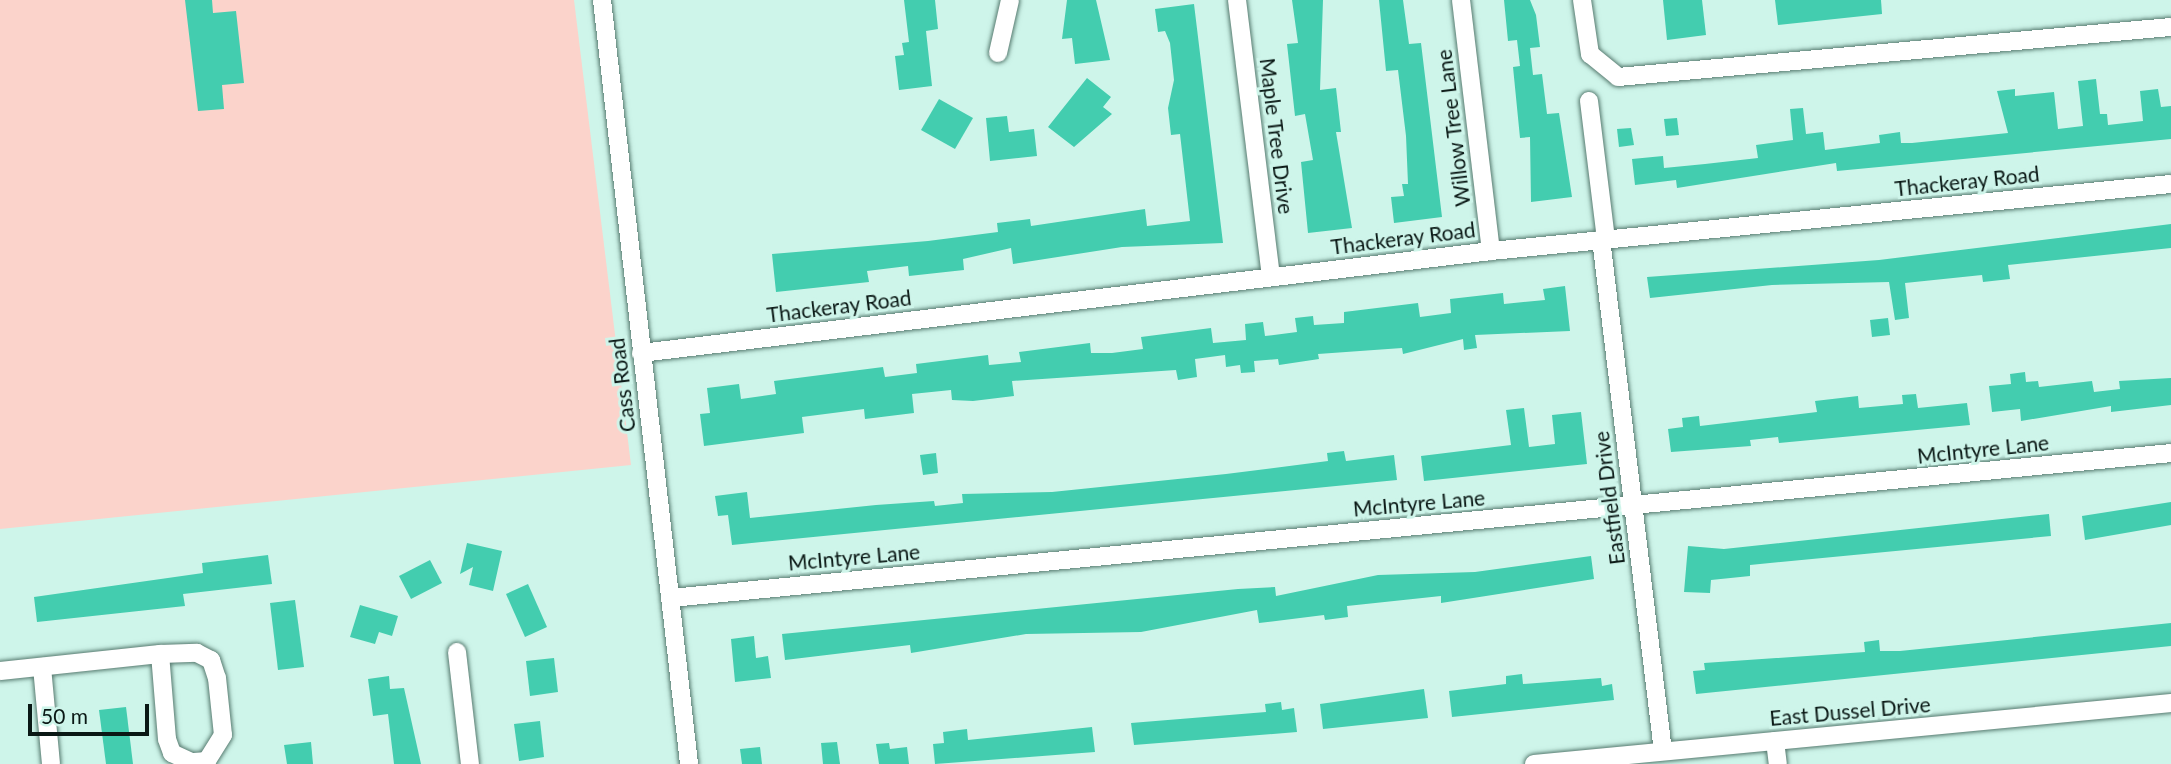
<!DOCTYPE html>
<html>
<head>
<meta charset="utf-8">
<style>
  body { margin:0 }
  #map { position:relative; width:2171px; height:764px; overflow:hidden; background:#cef5ea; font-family:Lato,sans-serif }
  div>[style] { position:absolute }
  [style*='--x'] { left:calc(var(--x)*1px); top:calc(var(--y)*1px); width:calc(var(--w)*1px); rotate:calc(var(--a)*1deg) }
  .green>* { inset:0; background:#fbd3cb }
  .building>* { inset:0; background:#43cdaf }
  .roads { filter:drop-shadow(0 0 2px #577b70) drop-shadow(0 0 2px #577b70) }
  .minor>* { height:18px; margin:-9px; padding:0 9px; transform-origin:9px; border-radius:9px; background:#fff }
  span { translate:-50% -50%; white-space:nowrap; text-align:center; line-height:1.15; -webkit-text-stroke:6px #cef5ea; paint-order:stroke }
  .street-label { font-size:21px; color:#0a1815 }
  .scale { position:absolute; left:28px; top:704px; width:121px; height:32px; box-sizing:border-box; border:4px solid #0a1815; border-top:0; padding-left:9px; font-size:21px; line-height:24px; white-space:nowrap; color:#0a1815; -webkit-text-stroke:5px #cef5ea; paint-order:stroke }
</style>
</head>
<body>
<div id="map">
  <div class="green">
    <div style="clip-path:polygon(0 0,574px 0,631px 465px,0 529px)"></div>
  </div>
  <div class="building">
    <div style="clip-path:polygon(185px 0,212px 0,213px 13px,236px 11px,244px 83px,222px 85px,224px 109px,198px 111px)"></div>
    <div style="clip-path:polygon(904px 0,935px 0,938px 29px,926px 31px,932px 86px,899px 90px,895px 56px,904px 55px,902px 43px,909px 42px)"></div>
    <div style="clip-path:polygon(1067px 0,1096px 0,1110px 60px,1075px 64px,1072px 38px,1062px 39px)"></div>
    <div style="clip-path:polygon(1292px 0,1323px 0,1320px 90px,1336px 88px,1341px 132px,1336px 132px,1352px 228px,1308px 233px,1301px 162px,1313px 160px,1305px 114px,1295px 116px,1287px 44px,1298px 43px)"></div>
    <div style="clip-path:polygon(1379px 0,1403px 0,1409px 44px,1421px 43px,1442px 217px,1394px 223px,1391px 197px,1404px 196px,1402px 184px,1408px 184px,1406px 136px,1398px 70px,1386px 71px)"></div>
    <div style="clip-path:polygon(1504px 0,1530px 0,1536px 15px,1540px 47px,1530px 48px,1533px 75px,1542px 74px,1547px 114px,1559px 113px,1572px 197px,1531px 202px,1530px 137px,1520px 138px,1513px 67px,1520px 66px,1517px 40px,1508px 41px)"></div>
    <div style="clip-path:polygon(1663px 0,1702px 0,1706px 35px,1667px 40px)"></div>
    <div style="clip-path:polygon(1775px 0,1881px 0,1882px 14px,1778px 25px)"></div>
    <div style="clip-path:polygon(1194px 4px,1223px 243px,1122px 247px,1013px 264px,1011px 248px,963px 259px,964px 270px,909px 276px,908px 266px,867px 271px,869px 282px,776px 292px,772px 254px,928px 241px,998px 232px,997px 223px,1030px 219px,1031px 226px,1145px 209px,1147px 226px,1190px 221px,1180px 134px,1171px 135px,1168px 108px,1174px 80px,1170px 43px,1165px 31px,1158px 32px,1155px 9px)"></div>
    <div style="clip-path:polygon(1087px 78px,1111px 97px,1103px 107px,1112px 114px,1074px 147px,1048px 127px)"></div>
    <div style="clip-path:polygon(2096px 79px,2100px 114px,2107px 114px,2108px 125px,2143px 121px,2140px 91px,2158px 89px,2161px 107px,2171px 106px,2171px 139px,1837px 171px,1836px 163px,1677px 188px,1676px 180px,1635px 185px,1632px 159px,1663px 156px,1664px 168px,1705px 164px,1758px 158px,1756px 145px,1793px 140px,1790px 109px,1803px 108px,1806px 134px,1823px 132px,1825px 150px,1880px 143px,1879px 135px,1900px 132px,1901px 143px,1912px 143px,2008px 133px,1997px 91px,2015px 89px,2015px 96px,2054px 92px,2058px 129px,2083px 126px,2078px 81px)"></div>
    <div style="clip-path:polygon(939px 99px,973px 118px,955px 149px,921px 130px)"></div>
    <div style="clip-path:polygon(1007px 116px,1009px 132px,1034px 129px,1037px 156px,990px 161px,986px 118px)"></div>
    <div style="clip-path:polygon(1677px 118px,1679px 135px,1666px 136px,1664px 119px)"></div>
    <div style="clip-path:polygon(1631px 128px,1634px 145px,1619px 147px,1617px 129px)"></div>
    <div style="clip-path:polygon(2171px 224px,2171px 248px,2008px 265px,2010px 279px,1983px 282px,1982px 275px,1905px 283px,1909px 318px,1895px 320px,1889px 282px,1772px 285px,1650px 298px,1647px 277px,1879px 260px)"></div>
    <div style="clip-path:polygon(1565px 286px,1570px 331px,1475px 335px,1477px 348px,1464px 350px,1463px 339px,1403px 354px,1402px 348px,1318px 354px,1319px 359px,1279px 365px,1278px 359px,1254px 361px,1255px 372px,1241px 373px,1240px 365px,1226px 367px,1225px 355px,1195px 359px,1197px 377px,1178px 380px,1176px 370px,1012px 381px,1014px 396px,973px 401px,952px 400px,951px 390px,912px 394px,914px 413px,865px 419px,864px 409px,802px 417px,804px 433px,704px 446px,700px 414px,710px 413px,707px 388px,739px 384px,741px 399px,776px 394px,774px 381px,883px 367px,885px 377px,917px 373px,916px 364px,988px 355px,989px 365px,1021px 362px,1019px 352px,1090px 343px,1091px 353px,1112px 353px,1143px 349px,1141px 337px,1211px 328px,1213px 343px,1246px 340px,1245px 324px,1263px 322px,1265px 336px,1297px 332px,1295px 318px,1313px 316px,1314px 325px,1344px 323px,1344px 312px,1418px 303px,1420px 317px,1451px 313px,1450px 299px,1503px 293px,1504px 304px,1545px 300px,1543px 289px)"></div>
    <div style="clip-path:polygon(1888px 318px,1890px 335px,1872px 337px,1870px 320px)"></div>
    <div style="clip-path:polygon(2025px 372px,2026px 382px,2038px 381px,2039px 387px,2092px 381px,2094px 392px,2120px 389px,2119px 381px,2171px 378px,2171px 405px,2111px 412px,2111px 406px,2021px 421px,2020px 409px,1992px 412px,1989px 386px,2011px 384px,2010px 374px)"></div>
    <div style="clip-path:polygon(1916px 394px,1918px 408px,1967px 403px,1970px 425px,1779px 443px,1778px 437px,1750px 440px,1751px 446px,1671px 452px,1668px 429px,1683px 427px,1682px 418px,1699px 416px,1700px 426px,1817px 412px,1815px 401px,1858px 396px,1859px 408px,1903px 404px,1902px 395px)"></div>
    <div style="clip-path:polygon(1524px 408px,1529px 447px,1555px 444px,1552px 415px,1581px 412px,1587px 464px,1424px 481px,1421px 456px,1511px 445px,1506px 410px)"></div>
    <div style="clip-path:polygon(1344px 451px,1346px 461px,1394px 455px,1397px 480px,732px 545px,728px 515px,718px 516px,715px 496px,747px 492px,750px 518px,876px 505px,934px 501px,935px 506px,963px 503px,962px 494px,1052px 492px,1226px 474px,1328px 461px,1327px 453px)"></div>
    <div style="clip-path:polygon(936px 453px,938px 473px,923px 475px,920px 455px)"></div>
    <div style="clip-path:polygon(2171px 502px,2171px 525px,2085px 540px,2082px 516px)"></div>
    <div style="clip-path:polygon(2049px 514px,2051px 536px,1750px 565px,1750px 576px,1711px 580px,1710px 593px,1684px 592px,1688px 546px,1724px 549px)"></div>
    <div style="clip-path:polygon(467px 543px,502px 551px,493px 591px,469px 585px,473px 567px,460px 574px)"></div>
    <div style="clip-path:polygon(268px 555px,272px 584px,183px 594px,185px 606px,37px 622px,34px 597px,203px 573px,202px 563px)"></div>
    <div style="clip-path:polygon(1591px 556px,1594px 579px,1441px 603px,1441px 596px,1347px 606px,1348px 617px,1325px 620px,1324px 615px,1259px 623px,1257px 610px,1141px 632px,1026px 634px,911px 653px,910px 645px,785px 660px,782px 634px,1238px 589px,1275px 587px,1276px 596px,1378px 575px,1475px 572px)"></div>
    <div style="clip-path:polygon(430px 560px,442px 583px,411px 599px,399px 576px)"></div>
    <div style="clip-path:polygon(528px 584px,547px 627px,525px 637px,506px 594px)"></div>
    <div style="clip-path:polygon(295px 600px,304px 667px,278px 670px,270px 603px)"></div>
    <div style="clip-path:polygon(360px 605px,398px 616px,392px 636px,379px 632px,375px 644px,350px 637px)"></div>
    <div style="clip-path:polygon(2171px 623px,2171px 646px,1696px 694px,1693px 671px,1705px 670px,1704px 663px,1865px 652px,1864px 642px,1879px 640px,1880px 651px,1900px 651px)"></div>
    <div style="clip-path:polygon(754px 636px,756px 658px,768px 656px,771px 678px,735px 682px,731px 639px)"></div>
    <div style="clip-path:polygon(554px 658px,558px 692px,530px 696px,526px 661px)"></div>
    <div style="clip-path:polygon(1522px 674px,1523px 684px,1601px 678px,1602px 686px,1612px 684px,1614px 700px,1452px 717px,1449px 691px,1506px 684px,1506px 676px)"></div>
    <div style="clip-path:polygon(389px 676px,390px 689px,404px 688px,421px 764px,394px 764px,388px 714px,373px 716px,368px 679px)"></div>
    <div style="clip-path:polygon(1424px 689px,1428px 718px,1323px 729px,1320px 704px)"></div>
    <div style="clip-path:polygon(1281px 702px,1282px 710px,1294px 708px,1297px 732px,1134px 745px,1131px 723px,1266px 712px,1265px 704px)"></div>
    <div style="clip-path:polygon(126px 707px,133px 764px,106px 764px,99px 710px)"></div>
    <div style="clip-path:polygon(540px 721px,544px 757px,519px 761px,514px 724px)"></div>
    <div style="clip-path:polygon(1092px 727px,1095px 752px,935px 764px,933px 744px,944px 743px,943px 732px,967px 729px,968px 740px)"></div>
    <div style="clip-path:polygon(311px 742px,313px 764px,287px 764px,284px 745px)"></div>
    <div style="clip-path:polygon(837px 742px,840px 764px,823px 764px,821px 743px)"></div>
    <div style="clip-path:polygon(889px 743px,890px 749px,907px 747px,909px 764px,879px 764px,876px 744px)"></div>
    <div style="clip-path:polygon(760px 747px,762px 764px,742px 764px,740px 749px)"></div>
  </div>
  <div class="roads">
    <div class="minor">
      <div style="--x:602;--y:0;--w:769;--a:83.5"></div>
      <div style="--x:1237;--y:0;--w:279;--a:83"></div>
      <div style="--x:1461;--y:0;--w:253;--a:83.2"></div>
      <div style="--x:1582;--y:0;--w:55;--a:81.6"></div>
      <div style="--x:1590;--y:54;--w:36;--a:39"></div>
      <div style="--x:1618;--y:77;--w:555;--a:-5.17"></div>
      <div style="--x:998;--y:53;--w:54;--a:-77.2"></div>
      <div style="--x:1589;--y:101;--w:139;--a:83"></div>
      <div style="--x:1601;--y:239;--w:516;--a:83.1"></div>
      <div style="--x:641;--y:353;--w:856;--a:-6.84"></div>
      <div style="--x:1491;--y:251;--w:683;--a:-5.63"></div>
      <div style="--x:671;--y:598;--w:1507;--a:-5.52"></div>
      <div style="--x:457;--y:652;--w:113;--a:83.4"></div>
      <div style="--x:197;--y:653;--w:16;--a:27"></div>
      <div style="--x:211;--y:660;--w:19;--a:72"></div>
      <div style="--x:217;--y:678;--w:57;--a:84"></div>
      <div style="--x:223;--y:735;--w:31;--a:122"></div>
      <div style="--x:207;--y:761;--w:16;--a:176"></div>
      <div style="--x:191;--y:762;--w:21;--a:-155"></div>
      <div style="--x:172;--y:753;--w:15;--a:-110"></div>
      <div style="--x:167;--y:739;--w:85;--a:-94.7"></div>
      <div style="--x:160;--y:654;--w:37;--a:-2"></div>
      <div style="--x:42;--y:667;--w:97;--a:84.7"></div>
      <div style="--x:0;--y:671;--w:161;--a:-6.1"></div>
      <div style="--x:1775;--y:741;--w:23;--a:83"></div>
      <div style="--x:1534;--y:764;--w:640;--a:-5.47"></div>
    </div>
  </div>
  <div class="street-label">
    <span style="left:1453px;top:128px;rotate:-97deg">Willow Tree Lane</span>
    <span style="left:1277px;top:136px;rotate:83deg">Maple Tree Drive</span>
    <span style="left:1967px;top:181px;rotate:-6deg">Thackeray Road</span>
    <span style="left:1403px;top:238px;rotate:-7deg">Thackeray Road</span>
    <span style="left:839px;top:306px;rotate:-7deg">Thackeray Road</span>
    <span style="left:622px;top:385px;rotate:-97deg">Cass Road</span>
    <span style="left:1983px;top:449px;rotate:-6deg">McIntyre Lane</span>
    <span style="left:1609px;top:498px;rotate:-97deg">Eastfield Drive</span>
    <span style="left:1419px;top:503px;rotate:-5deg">McIntyre Lane</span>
    <span style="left:854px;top:557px;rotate:-5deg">McIntyre Lane</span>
    <span style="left:1850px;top:711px;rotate:-5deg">East Dussel Drive</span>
  </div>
  <div class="scale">50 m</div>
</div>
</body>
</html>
